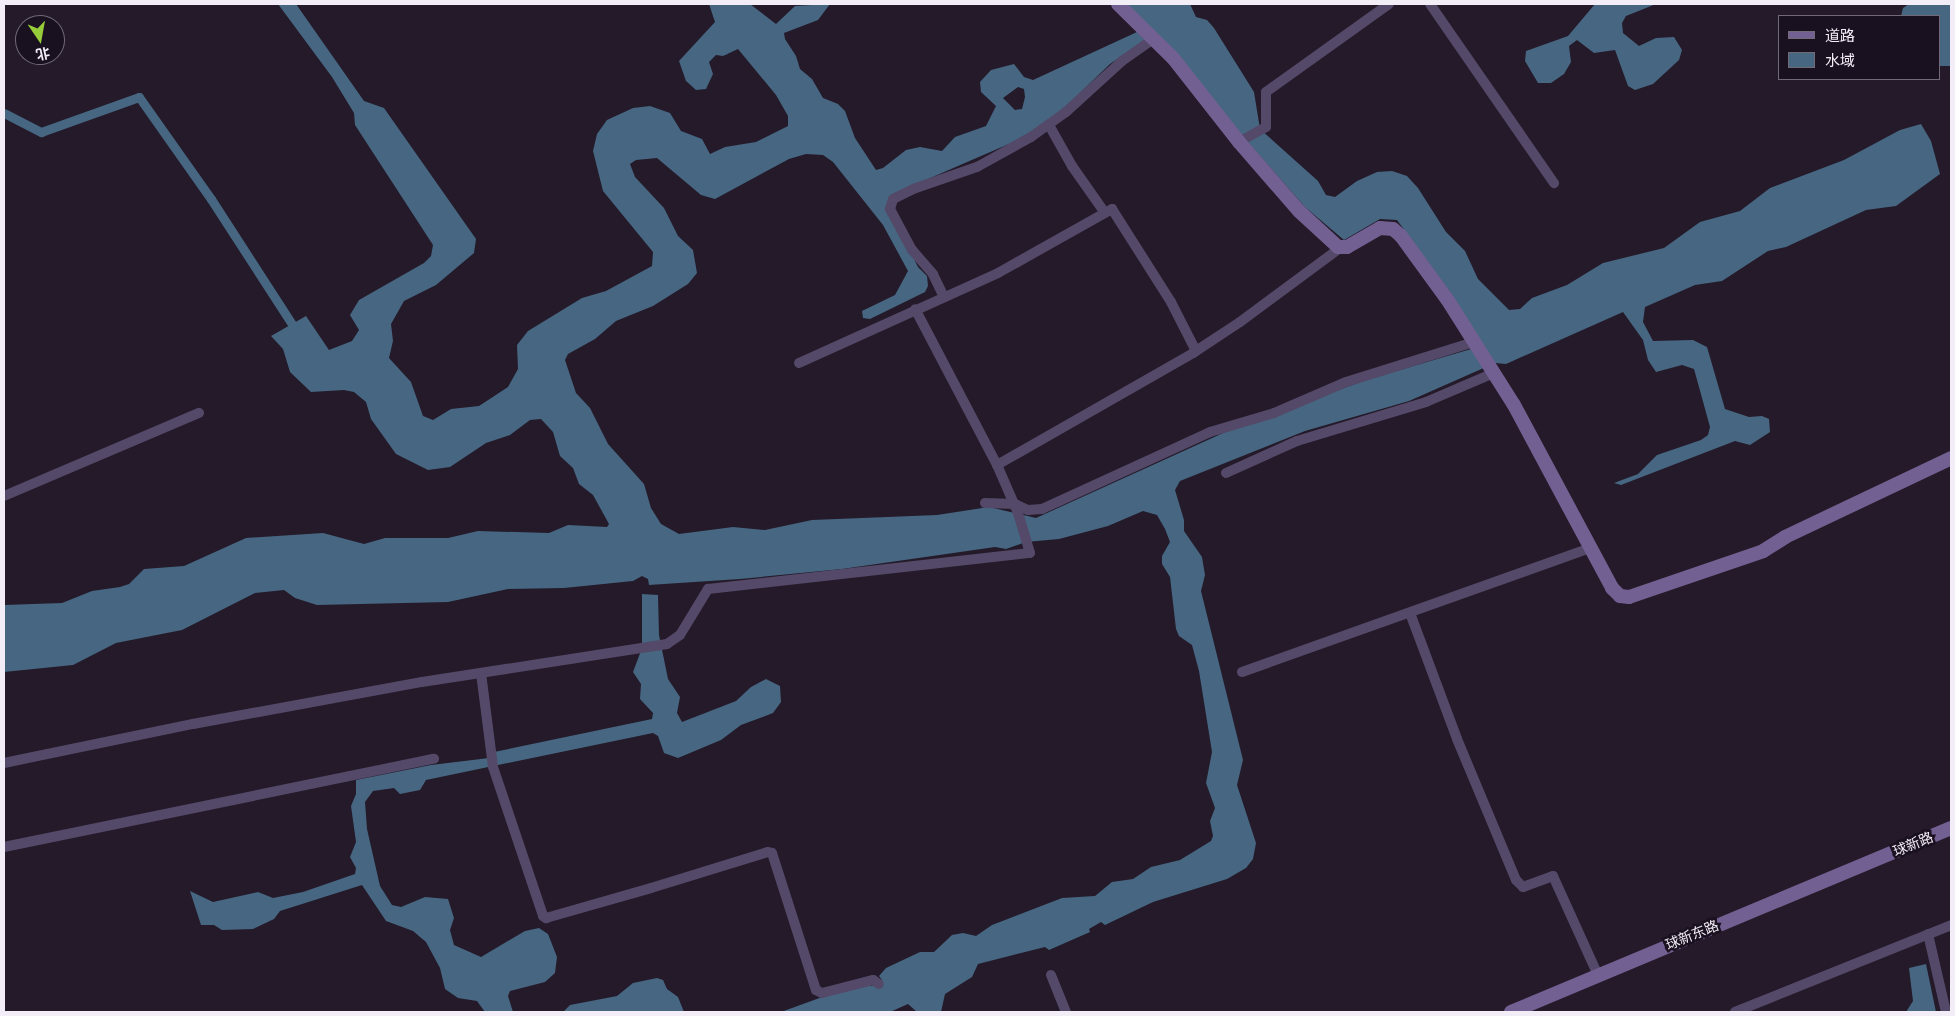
<!DOCTYPE html>
<html>
<head>
<meta charset="utf-8">
<style>
  body { margin:0 }
  #map { position:relative; width:1955px; height:1016px; overflow:hidden; background:#241a29; font-family:"DM Sans","Noto Sans SC",sans-serif }
  div>[style] { position:absolute }
  [style*='--x'] { left:calc(var(--x)*1px); top:calc(var(--y)*1px); width:calc(var(--w)*1px); rotate:calc(var(--a)*1deg) }
  .water>* { inset:0; background:#466681 }
  .canal>* { height:9px; margin:-4.5px; padding:0 4.5px; transform-origin:4.5px; border-radius:4.5px; background:#466681 }
  .street>* { height:10px; margin:-5px; padding:0 5px; transform-origin:5px; border-radius:5px; background:#544968 }
  .secondary>* { height:14px; margin:-7px; padding:0 7px; transform-origin:7px; border-radius:7px; background:#736092 }
  span { translate:-50% -50%; white-space:nowrap; text-align:center; line-height:1.15; -webkit-text-stroke:5px #1a1120; paint-order:stroke }
  .street-label { font-size:14px; color:#f3edf7 }
  .frame { position:absolute; inset:0; border:5px solid #f3edf7; pointer-events:none }
  .legend { position:absolute; left:1778px; top:15px; width:162px; height:65px; box-sizing:border-box; background:#1a1120; border:1px solid #716976; margin:0; padding:6px 9px; list-style:none; font-size:15px; color:#f3edf7 }
  .legend li { display:flex; align-items:center; gap:10px; height:25px }
  .legend b { width:25px; border:1px solid #716976 }
  .north { position:absolute; left:15px; top:15px; width:50px; height:50px; box-sizing:border-box; background:#1a1120; border:1px solid #716976; border-radius:50%; rotate:168deg; font-size:14px; font-weight:700; line-height:20px; text-align:center; color:#f3edf7 }
  .north::after { content:''; display:block; margin:auto; width:18px; height:22px; background:#96cc39; clip-path:polygon(50% 0,100% 100%,50% 72%,0 100%) }
</style>
</head>
<body>
<div id="map">
  <div class="water">
    <div style="clip-path:polygon(evenodd,278px 4px,296px 4px,364px 101px,384px 108px,476px 239px,474px 253px,436px 285px,404px 301px,391px 324px,393px 341px,389px 358px,411px 382px,423px 416px,433px 420px,451px 409px,479px 406px,508px 387px,518px 369px,517px 345px,528px 331px,582px 298px,606px 291px,652px 266px,653px 252px,603px 191px,593px 151px,597px 134px,607px 120px,633px 108px,650px 106px,670px 113px,681px 131px,702px 139px,710px 154px,725px 147px,756px 142px,788px 126px,788px 116px,776px 95px,738px 49px,723px 56px,716px 55px,709px 62px,713px 74px,706px 89px,696px 90px,686px 81px,679px 61px,715px 22px,709px 4px,750px 4px,776px 24px,795px 6px,830px 4px,818px 20px,784px 33px,785px 39px,796px 56px,800px 69px,812px 79px,823px 98px,838px 104px,845px 111px,855px 138px,876px 170px,883px 168px,906px 150px,920px 147px,942px 151px,955px 137px,986px 126px,996px 106px,981px 92px,980px 82px,991px 70px,1014px 64px,1024px 77px,1033px 80px,1137px 32px,1145px 40px,1110px 64px,1055px 117px,1018px 140px,891px 195px,890px 211px,918px 267px,927px 276px,928px 286px,925px 292px,870px 319px,863px 318px,862px 311px,895px 295px,908px 271px,883px 225px,833px 162px,823px 155px,806px 154px,789px 159px,715px 199px,701px 195px,657px 158px,636px 160px,630px 164px,635px 177px,664px 208px,678px 236px,693px 250px,697px 273px,688px 284px,653px 306px,616px 321px,595px 339px,568px 354px,565px 360px,576px 393px,590px 408px,608px 444px,644px 484px,651px 508px,661px 524px,679px 534px,733px 527px,765px 530px,812px 520px,937px 515px,989px 507px,1036px 518px,1232px 429px,1366px 380px,1471px 349px,1453px 296px,1397px 220px,1380px 219px,1344px 240px,1305px 207px,1126px 4px,1190px 4px,1196px 17px,1207px 20px,1214px 28px,1254px 92px,1260px 129px,1318px 181px,1326px 195px,1335px 197px,1357px 181px,1377px 172px,1392px 171px,1407px 176px,1418px 188px,1446px 232px,1465px 251px,1478px 279px,1509px 310px,1520px 309px,1532px 298px,1567px 285px,1603px 263px,1664px 248px,1700px 222px,1740px 211px,1770px 188px,1844px 160px,1900px 130px,1921px 124px,1931px 141px,1940px 174px,1896px 206px,1866px 210px,1786px 247px,1768px 251px,1722px 281px,1695px 285px,1645px 307px,1643px 322px,1653px 341px,1693px 340px,1707px 347px,1725px 409px,1749px 417px,1762px 416px,1769px 419px,1770px 432px,1750px 445px,1735px 441px,1621px 485px,1614px 483px,1638px 474px,1657px 455px,1701px 440px,1708px 435px,1710px 427px,1694px 369px,1682px 365px,1656px 372px,1648px 360px,1643px 340px,1623px 312px,1506px 364px,1495px 363px,1409px 401px,1305px 431px,1180px 481px,1175px 490px,1184px 520px,1184px 531px,1202px 557px,1205px 575px,1201px 591px,1243px 760px,1237px 785px,1256px 843px,1253px 859px,1246px 868px,1227px 879px,1153px 902px,1105px 925px,1101px 922px,1089px 929px,1090px 932px,1049px 950px,1045px 947px,978px 964px,972px 977px,945px 994px,941px 1012px,917px 1012px,908px 1004px,890px 1012px,781px 1012px,825px 996px,863px 986px,879px 986px,882px 980px,879px 976px,886px 968px,920px 952px,934px 952px,952px 935px,963px 933px,976px 936px,992px 925px,1062px 898px,1095px 896px,1112px 882px,1133px 879px,1151px 867px,1180px 860px,1211px 841px,1213px 836px,1210px 821px,1215px 808px,1206px 783px,1212px 752px,1199px 671px,1192px 645px,1179px 636px,1176px 629px,1170px 577px,1162px 564px,1162px 556px,1170px 542px,1165px 529px,1157px 515px,1143px 511px,1108px 526px,1059px 539px,1026px 542px,1006px 549px,995px 547px,842px 569px,740px 579px,649px 585px,648px 579px,642px 576px,633px 581px,564px 588px,508px 589px,448px 602px,317px 605px,295px 598px,284px 590px,255px 593px,182px 630px,116px 643px,73px 665px,4px 672px,4px 605px,62px 603px,92px 591px,120px 587px,129px 584px,144px 569px,184px 566px,246px 538px,323px 533px,364px 544px,385px 538px,448px 538px,478px 531px,549px 533px,568px 525px,607px 527px,609px 524px,593px 495px,579px 484px,573px 468px,560px 456px,553px 432px,541px 419px,530px 420px,510px 435px,486px 443px,450px 467px,428px 470px,396px 454px,371px 419px,366px 402px,354px 392px,344px 390px,311px 392px,290px 372px,283px 349px,271px 336px,306px 316px,329px 350px,352px 341px,359px 330px,350px 315px,359px 300px,424px 263px,431px 256px,433px 245px,355px 125px,354px 113px,332px 77px,278px 4px,1018px 87px,1024px 89px,1025px 97px,1022px 109px,1015px 110px,1003px 98px,1018px 87px)"></div>
    <div style="clip-path:polygon(1595px 4px,1656px 4px,1626px 16px,1622px 23px,1623px 33px,1639px 46px,1656px 38px,1674px 37px,1682px 50px,1679px 60px,1653px 84px,1635px 90px,1628px 86px,1615px 50px,1594px 53px,1577px 40px,1569px 46px,1571px 62px,1564px 74px,1551px 83px,1538px 83px,1525px 61px,1526px 51px,1568px 36px)"></div>
    <div style="clip-path:polygon(1909px 4px,1951px 4px,1951px 66px,1939px 66px,1939px 16px,1901px 16px,1903px 8px)"></div>
    <div style="clip-path:polygon(642px 594px,658px 595px,659px 635px,668px 679px,680px 697px,677px 713px,682px 722px,736px 701px,751px 687px,766px 679px,780px 686px,781px 702px,773px 713px,741px 725px,721px 740px,678px 758px,664px 753px,658px 736px,653px 733px,426px 780px,420px 790px,400px 794px,394px 788px,373px 791px,365px 802px,367px 829px,380px 886px,392px 905px,401px 907px,425px 897px,448px 899px,454px 918px,450px 930px,454px 945px,481px 957px,525px 931px,539px 928px,548px 934px,557px 957px,555px 973px,545px 982px,510px 991px,508px 996px,513px 1012px,485px 1012px,477px 1001px,458px 998px,445px 989px,440px 968px,426px 942px,413px 931px,386px 921px,362px 885px,280px 911px,274px 919px,253px 929px,222px 930px,214px 925px,201px 925px,190px 891px,213px 902px,258px 892px,273px 898px,303px 892px,355px 874px,356px 868px,350px 857px,356px 842px,351px 806px,356px 794px,356px 780px,431px 765px,489px 758px,494px 752px,652px 719px,653px 713px,640px 699px,641px 684px,633px 672px,642px 648px)"></div>
    <div style="clip-path:polygon(1926px 964px,1936px 1012px,1906px 1012px,1913px 1001px,1909px 968px)"></div>
    <div style="clip-path:polygon(657px 978px,663px 980px,667px 989px,678px 997px,684px 1012px,563px 1012px,570px 1005px,617px 996px,633px 983px)"></div>
  </div>
  <div class="canal">
    <div style="--x:4;--y:113;--w:42;--a:27.2"></div>
    <div style="--x:41;--y:132;--w:104;--a:-19.7"></div>
    <div style="--x:139;--y:97;--w:125;--a:54.8"></div>
    <div style="--x:211;--y:199;--w:158;--a:57.1"></div>
  </div>
  <div class="street">
    <div style="--x:1430;--y:4;--w:218;--a:55.3"></div>
    <div style="--x:1049;--y:125;--w:47;--a:60.7"></div>
    <div style="--x:1072;--y:166;--w:57;--a:54.9"></div>
    <div style="--x:1239;--y:142;--w:31;--a:-29"></div>
    <div style="--x:1266;--y:127;--w:35;--a:-90"></div>
    <div style="--x:1266;--y:92;--w:151;--a:-35.6"></div>
    <div style="--x:944;--y:297;--w:25;--a:-116"></div>
    <div style="--x:933;--y:274;--w:32;--a:-131"></div>
    <div style="--x:912;--y:250;--w:47;--a:-118.2"></div>
    <div style="--x:890;--y:209;--w:10;--a:-73"></div>
    <div style="--x:893;--y:199;--w:25;--a:-26"></div>
    <div style="--x:916;--y:188;--w:65;--a:-19"></div>
    <div style="--x:977;--y:167;--w:62;--a:-29.1"></div>
    <div style="--x:1031;--y:137;--w:43;--a:-35.5"></div>
    <div style="--x:1066;--y:112;--w:76;--a:-42.3"></div>
    <div style="--x:1122;--y:61;--w:37;--a:-35"></div>
    <div style="--x:799;--y:363;--w:218;--a:-24.3"></div>
    <div style="--x:998;--y:273;--w:131;--a:-29.3"></div>
    <div style="--x:1112;--y:209;--w:110;--a:57.6"></div>
    <div style="--x:1171;--y:302;--w:55;--a:63"></div>
    <div style="--x:997;--y:465;--w:226;--a:-29.7"></div>
    <div style="--x:1193;--y:353;--w:56;--a:-33.4"></div>
    <div style="--x:1240;--y:322;--w:124;--a:-36.5"></div>
    <div style="--x:1226;--y:473;--w:78;--a:-24.3"></div>
    <div style="--x:1297;--y:441;--w:135;--a:-16.8"></div>
    <div style="--x:1426;--y:402;--w:74;--a:-23.1"></div>
    <div style="--x:4;--y:496;--w:212;--a:-23.1"></div>
    <div style="--x:985;--y:503;--w:30;--a:2"></div>
    <div style="--x:1015;--y:504;--w:14;--a:25"></div>
    <div style="--x:1028;--y:510;--w:14;--a:-4"></div>
    <div style="--x:1042;--y:509;--w:185;--a:-24.6"></div>
    <div style="--x:1210;--y:432;--w:67;--a:-16.5"></div>
    <div style="--x:1274;--y:413;--w:78;--a:-23.3"></div>
    <div style="--x:1346;--y:382;--w:134;--a:-17.4"></div>
    <div style="--x:1410;--y:613;--w:134;--a:69.5"></div>
    <div style="--x:1457;--y:739;--w:153;--a:67.3"></div>
    <div style="--x:1516;--y:880;--w:10;--a:45"></div>
    <div style="--x:1523;--y:887;--w:32;--a:-20"></div>
    <div style="--x:1553;--y:876;--w:109;--a:65.6"></div>
    <div style="--x:1242;--y:672;--w:370;--a:-19.6"></div>
    <div style="--x:481;--y:673;--w:95;--a:82.7"></div>
    <div style="--x:493;--y:767;--w:157;--a:71.4"></div>
    <div style="--x:543;--y:916;--w:4;--a:34"></div>
    <div style="--x:546;--y:918;--w:109;--a:-15.9"></div>
    <div style="--x:651;--y:888;--w:122;--a:-17.1"></div>
    <div style="--x:768;--y:852;--w:4;--a:14"></div>
    <div style="--x:772;--y:853;--w:144;--a:72.2"></div>
    <div style="--x:816;--y:990;--w:7;--a:27"></div>
    <div style="--x:822;--y:993;--w:53;--a:-14.3"></div>
    <div style="--x:873;--y:980;--w:7;--a:34"></div>
    <div style="--x:4;--y:763;--w:193;--a:-11.7"></div>
    <div style="--x:193;--y:724;--w:233;--a:-10.4"></div>
    <div style="--x:422;--y:682;--w:248;--a:-8.8"></div>
    <div style="--x:667;--y:644;--w:16;--a:-35"></div>
    <div style="--x:680;--y:635;--w:54;--a:-58.7"></div>
    <div style="--x:708;--y:589;--w:324;--a:-6.4"></div>
    <div style="--x:1030;--y:553;--w:42;--a:-106.7"></div>
    <div style="--x:1018;--y:513;--w:52;--a:-113.6"></div>
    <div style="--x:997;--y:465;--w:176;--a:-117.7"></div>
    <div style="--x:4;--y:847;--w:439;--a:-11.6"></div>
    <div style="--x:1928;--y:934;--w:80;--a:77"></div>
    <div style="--x:1051;--y:975;--w:40;--a:68"></div>
    <div style="--x:1735;--y:1012;--w:233;--a:-21.9"></div>
  </div>
  <div class="secondary">
    <div style="--x:1118;--y:4;--w:77;--a:44.5"></div>
    <div style="--x:1173;--y:58;--w:107;--a:51.8"></div>
    <div style="--x:1239;--y:142;--w:91;--a:49"></div>
    <div style="--x:1299;--y:211;--w:53;--a:42.7"></div>
    <div style="--x:1338;--y:247;--w:9;--a:0"></div>
    <div style="--x:1347;--y:247;--w:38;--a:-30"></div>
    <div style="--x:1380;--y:228;--w:13;--a:4"></div>
    <div style="--x:1393;--y:229;--w:11;--a:41"></div>
    <div style="--x:1401;--y:236;--w:78;--a:53.9"></div>
    <div style="--x:1447;--y:299;--w:125;--a:57.7"></div>
    <div style="--x:1514;--y:405;--w:208;--a:61.8"></div>
    <div style="--x:1612;--y:588;--w:11;--a:45"></div>
    <div style="--x:1620;--y:596;--w:9;--a:6"></div>
    <div style="--x:1629;--y:597;--w:142;--a:-18.9"></div>
    <div style="--x:1763;--y:551;--w:26;--a:-32"></div>
    <div style="--x:1785;--y:537;--w:184;--a:-25.4"></div>
    <div style="--x:1511;--y:1012;--w:477;--a:-22.7"></div>
  </div>
  <div class="street-label">
    <span style="left:1913px;top:844px;rotate:-22deg">球新路</span>
    <span style="left:1692px;top:935px;rotate:-22deg">球新东路</span>
  </div>
  <div class="frame"></div>
  <ul class="legend">
  <li><b style="height:6px;background:#736092"></b>道路</li>
  <li><b style="height:14px;background:#466681"></b>水域</li>
  </ul>
  <div class="north">北</div>
</div>
</body>
</html>
